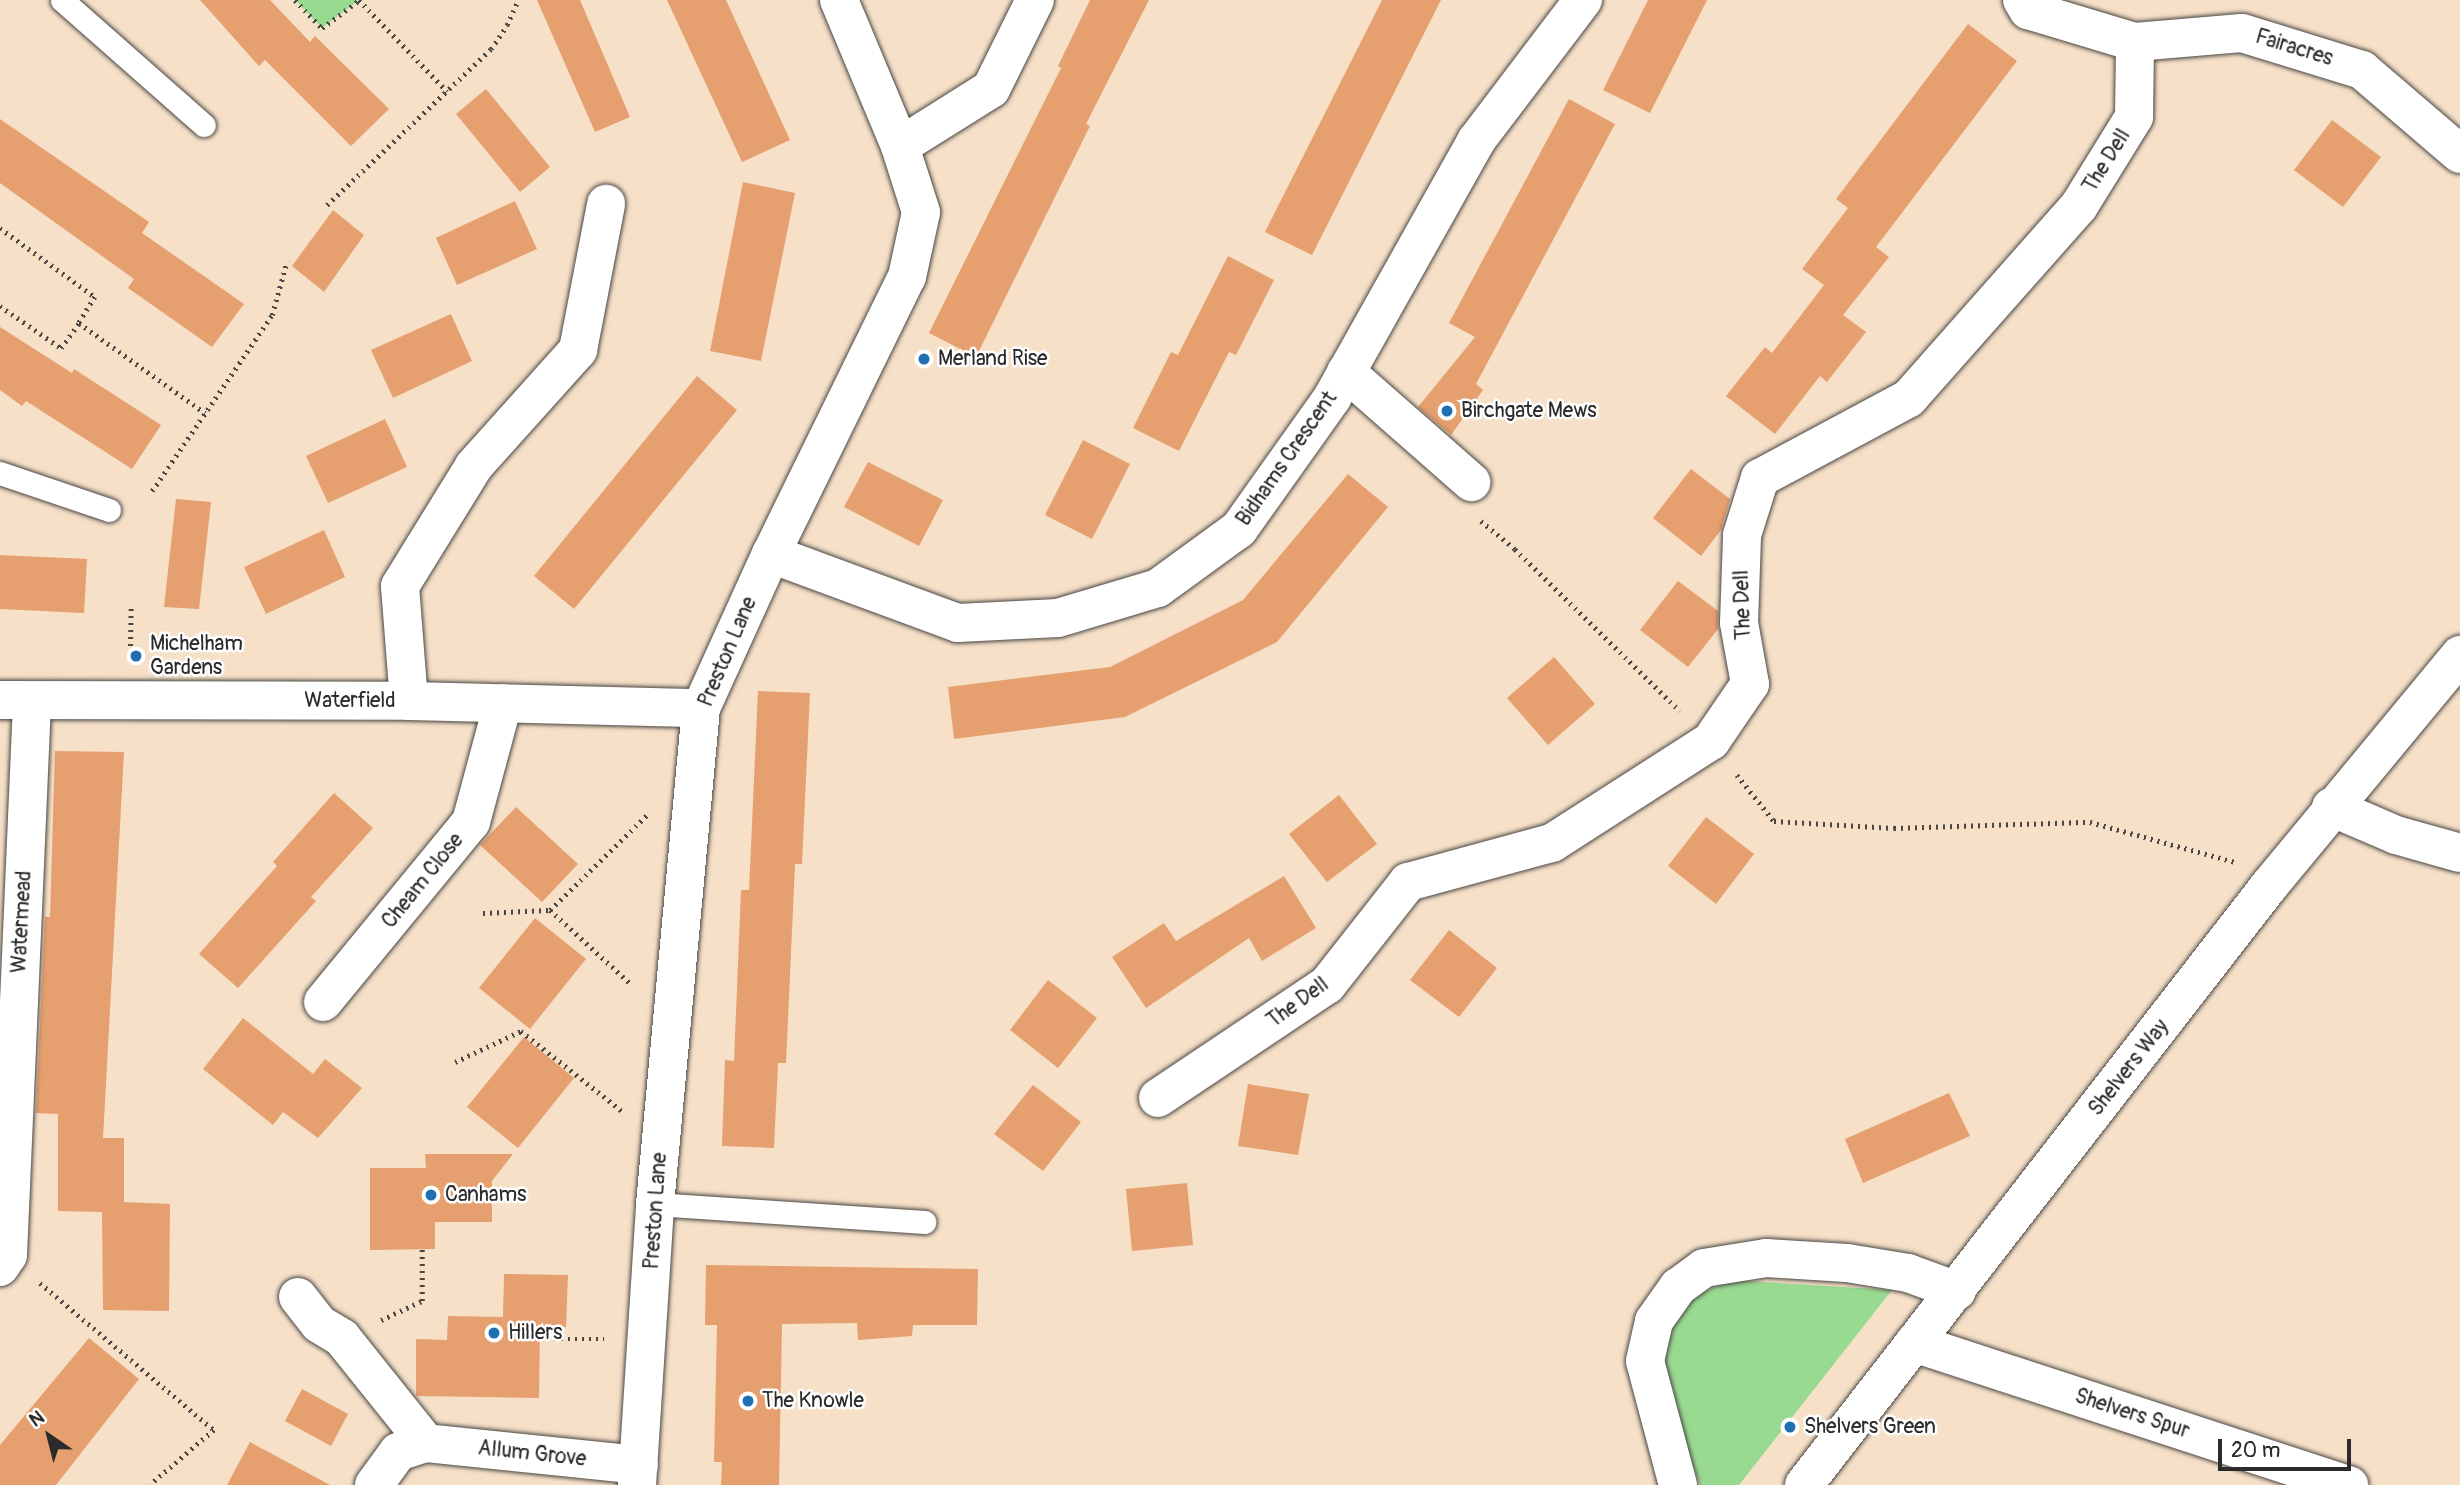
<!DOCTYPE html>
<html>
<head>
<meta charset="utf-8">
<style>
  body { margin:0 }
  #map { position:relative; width:2460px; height:1485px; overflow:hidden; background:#f6e0c8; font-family:Pangolin,sans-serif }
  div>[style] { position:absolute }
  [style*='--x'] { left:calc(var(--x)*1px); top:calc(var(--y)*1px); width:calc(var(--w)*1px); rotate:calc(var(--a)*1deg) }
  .green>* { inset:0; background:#99da91 }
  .building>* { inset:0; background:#e69f6e }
  .path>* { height:4.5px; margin-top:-2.25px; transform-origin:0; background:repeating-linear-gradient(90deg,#494643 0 2px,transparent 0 7px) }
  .roads { filter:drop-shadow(0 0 2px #494643) drop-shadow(0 0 2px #494643) }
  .service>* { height:23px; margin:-11.5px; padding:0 11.5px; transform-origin:11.5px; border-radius:11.5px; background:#fff }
  .minor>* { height:38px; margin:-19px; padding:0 19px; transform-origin:19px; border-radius:19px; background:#fff }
  .tertiary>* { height:38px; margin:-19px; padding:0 19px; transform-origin:19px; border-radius:19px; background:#fff }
  .dots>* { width:19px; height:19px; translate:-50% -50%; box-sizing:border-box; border:4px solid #fff; border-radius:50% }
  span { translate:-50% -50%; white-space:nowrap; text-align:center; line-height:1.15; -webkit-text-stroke:5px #fff; paint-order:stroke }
  .street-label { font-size:21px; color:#2b2b2b }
  .poi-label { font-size:21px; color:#2b2b2b }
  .left { translate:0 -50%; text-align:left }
  .north { position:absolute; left:14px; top:1401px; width:70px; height:70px; -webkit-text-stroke:5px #fff; paint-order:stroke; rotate:325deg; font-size:19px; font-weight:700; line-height:28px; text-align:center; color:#2b2b2b }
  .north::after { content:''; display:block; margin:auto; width:24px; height:32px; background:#2b2b2b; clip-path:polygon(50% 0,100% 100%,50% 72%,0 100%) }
  .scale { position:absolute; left:2218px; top:1439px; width:133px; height:32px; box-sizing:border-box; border:4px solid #2b2b2b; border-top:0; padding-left:9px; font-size:21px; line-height:24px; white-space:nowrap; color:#2b2b2b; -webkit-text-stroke:5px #fff; paint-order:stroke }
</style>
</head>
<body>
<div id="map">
  <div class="green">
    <div style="clip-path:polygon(295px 0,359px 0,322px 28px)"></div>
    <div style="clip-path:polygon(1731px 1280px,1892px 1290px,1739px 1485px,1700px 1485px,1659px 1367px,1673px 1322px,1698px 1294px)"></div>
  </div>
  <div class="building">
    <div style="clip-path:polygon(200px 0,270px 0,310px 42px,315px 36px,389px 109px,351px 146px,265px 60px,259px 66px)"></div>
    <div style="clip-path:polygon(537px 0,580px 0,630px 117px,595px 132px)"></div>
    <div style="clip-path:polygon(667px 0,726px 0,790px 140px,742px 162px)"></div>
    <div style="clip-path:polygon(1090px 0,1149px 0,1086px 124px,1090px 126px,976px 357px,929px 333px,1061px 68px,1058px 66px)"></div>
    <div style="clip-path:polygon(1382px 0,1441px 0,1312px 255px,1265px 232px)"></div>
    <div style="clip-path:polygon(1648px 0,1707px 0,1650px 113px,1603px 90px)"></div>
    <div style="clip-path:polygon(1968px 24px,2017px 61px,1876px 247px,1889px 257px,1843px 315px,1866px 332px,1827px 382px,1820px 376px,1775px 434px,1726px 396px,1765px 347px,1772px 353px,1824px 285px,1802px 269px,1848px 208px,1836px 199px)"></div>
    <div style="clip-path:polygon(486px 89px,550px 167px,520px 192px,456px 114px)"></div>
    <div style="clip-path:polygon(1569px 99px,1615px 124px,1476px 384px,1483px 390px,1451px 435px,1418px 407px,1475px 337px,1449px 323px)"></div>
    <div style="clip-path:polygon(0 119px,149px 222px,142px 233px,244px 304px,212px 347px,128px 288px,134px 279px,0 183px)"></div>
    <div style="clip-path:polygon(2332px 120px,2381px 157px,2343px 207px,2294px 170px)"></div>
    <div style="clip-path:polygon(743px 182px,795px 193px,761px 361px,710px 351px)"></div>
    <div style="clip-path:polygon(515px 201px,537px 249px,457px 285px,436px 238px)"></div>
    <div style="clip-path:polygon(333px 210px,364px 235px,324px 292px,292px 266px)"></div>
    <div style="clip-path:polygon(1228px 256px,1274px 280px,1236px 355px,1229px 352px,1179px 451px,1133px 428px,1171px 352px,1178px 355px)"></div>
    <div style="clip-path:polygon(451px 314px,472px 361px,393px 398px,371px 350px)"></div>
    <div style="clip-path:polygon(0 327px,72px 373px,74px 369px,161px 425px,132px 469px,26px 401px,22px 406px,0 390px)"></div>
    <div style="clip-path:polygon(697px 376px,737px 410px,574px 609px,534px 576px)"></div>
    <div style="clip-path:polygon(385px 419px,407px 467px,328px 503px,306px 456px)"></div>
    <div style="clip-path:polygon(1083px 440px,1130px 464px,1092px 539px,1045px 515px)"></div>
    <div style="clip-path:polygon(868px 462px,943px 500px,919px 546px,844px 507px)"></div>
    <div style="clip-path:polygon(1691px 469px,1730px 499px,1721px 530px,1701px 556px,1653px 518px)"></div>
    <div style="clip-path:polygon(1348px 474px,1388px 507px,1277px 642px,1125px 717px,954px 739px,948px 687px,1110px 667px,1243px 600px)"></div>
    <div style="clip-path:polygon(176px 499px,211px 502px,199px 609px,164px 607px)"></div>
    <div style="clip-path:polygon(324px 530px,345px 577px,266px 614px,244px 567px)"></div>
    <div style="clip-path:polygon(0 555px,87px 559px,84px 613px,0 609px)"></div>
    <div style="clip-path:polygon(1678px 581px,1718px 611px,1718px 629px,1688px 667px,1640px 630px)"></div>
    <div style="clip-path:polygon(1554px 657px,1595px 704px,1548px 745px,1507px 698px)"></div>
    <div style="clip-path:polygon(758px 691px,810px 693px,802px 864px,795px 864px,786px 1063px,778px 1063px,774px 1148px,722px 1146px,725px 1060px,734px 1061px,741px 890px,749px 890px)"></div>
    <div style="clip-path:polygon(55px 751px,124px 752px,103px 1138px,124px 1138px,124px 1202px,170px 1204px,169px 1311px,103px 1310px,102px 1212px,58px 1211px,58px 1114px,36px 1113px,45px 917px,50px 917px)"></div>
    <div style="clip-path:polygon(334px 793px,373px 828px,311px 897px,316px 901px,238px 988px,199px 954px,277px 866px,273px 862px)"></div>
    <div style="clip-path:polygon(1339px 795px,1377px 844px,1327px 882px,1289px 834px)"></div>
    <div style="clip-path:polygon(516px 807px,578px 864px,542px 902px,480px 845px)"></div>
    <div style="clip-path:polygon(1706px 817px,1754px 854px,1716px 904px,1668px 866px)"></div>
    <div style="clip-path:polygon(1284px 876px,1316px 928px,1262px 961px,1249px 938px,1146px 1008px,1112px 957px,1164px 923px,1176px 941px)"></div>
    <div style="clip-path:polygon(535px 918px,586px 959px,530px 1029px,479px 988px)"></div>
    <div style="clip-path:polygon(1449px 930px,1497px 968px,1459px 1017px,1410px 980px)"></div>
    <div style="clip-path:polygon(1048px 980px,1097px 1018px,1058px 1068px,1010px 1030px)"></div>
    <div style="clip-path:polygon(243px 1018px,313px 1074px,325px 1059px,362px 1088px,318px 1138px,283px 1112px,273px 1125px,203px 1069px)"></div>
    <div style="clip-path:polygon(524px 1037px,574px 1078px,518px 1148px,467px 1107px)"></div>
    <div style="clip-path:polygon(1248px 1084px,1309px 1094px,1298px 1155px,1238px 1146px)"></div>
    <div style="clip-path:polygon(1033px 1085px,1081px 1122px,1043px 1171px,994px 1134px)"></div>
    <div style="clip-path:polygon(1949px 1093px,1970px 1136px,1863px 1183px,1845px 1139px)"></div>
    <div style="clip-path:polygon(425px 1154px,513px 1154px,492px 1181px,492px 1222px,435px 1222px,435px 1249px,370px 1250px,370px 1168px,426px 1168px)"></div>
    <div style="clip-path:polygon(1187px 1183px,1193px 1245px,1132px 1251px,1126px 1189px)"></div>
    <div style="clip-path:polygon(706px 1265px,978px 1269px,977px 1325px,913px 1325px,912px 1336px,858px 1340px,857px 1323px,782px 1324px,779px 1485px,721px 1485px,722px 1462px,714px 1462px,717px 1325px,705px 1325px)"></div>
    <div style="clip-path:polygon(504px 1274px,568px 1275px,566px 1327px,540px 1326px,539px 1398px,416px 1396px,416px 1339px,447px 1340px,448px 1316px,503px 1317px)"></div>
    <div style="clip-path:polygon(89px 1338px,139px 1379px,56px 1485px,0 1485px,0 1445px)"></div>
    <div style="clip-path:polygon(302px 1389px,348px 1414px,331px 1446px,285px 1421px)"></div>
    <div style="clip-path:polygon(250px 1442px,330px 1485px,227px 1485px)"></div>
  </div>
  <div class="path">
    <div style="--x:295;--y:0;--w:39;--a:46"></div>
    <div style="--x:322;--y:28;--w:45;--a:-36.9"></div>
    <div style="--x:359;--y:0;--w:127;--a:46"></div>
    <div style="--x:327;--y:205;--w:226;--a:-43.6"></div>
    <div style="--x:491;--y:49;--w:29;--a:-56"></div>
    <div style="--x:507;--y:25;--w:27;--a:-66"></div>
    <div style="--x:0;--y:228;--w:117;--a:36"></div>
    <div style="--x:95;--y:297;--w:31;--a:122"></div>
    <div style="--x:79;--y:323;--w:155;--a:35.5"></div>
    <div style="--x:0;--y:306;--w:74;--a:34.5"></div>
    <div style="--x:61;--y:348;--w:31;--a:-54"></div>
    <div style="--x:152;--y:491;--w:213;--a:-55.7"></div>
    <div style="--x:272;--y:315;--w:56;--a:-74.5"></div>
    <div style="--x:1481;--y:521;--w:44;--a:39.5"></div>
    <div style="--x:1515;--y:549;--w:231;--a:44.5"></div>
    <div style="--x:130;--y:660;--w:55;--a:-89"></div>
    <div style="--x:1737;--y:775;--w:59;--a:51.2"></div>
    <div style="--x:1774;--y:821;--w:120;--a:3.3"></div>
    <div style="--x:1894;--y:828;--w:196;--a:-1.8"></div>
    <div style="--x:2090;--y:822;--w:150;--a:15.4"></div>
    <div style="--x:550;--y:910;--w:111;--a:42.4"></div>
    <div style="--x:483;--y:913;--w:67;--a:-2.6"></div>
    <div style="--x:550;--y:910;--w:137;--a:-44.4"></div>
    <div style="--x:455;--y:1062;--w:73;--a:-25.2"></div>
    <div style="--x:521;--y:1031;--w:129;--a:38.4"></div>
    <div style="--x:40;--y:1283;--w:228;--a:40.2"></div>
    <div style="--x:214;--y:1430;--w:84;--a:139.3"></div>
    <div style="--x:381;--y:1320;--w:45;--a:-24.9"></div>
    <div style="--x:422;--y:1301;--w:52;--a:-90"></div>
    <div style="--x:540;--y:1339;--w:64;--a:0"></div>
  </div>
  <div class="roads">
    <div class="service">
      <div style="--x:62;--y:0;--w:189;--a:41.4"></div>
      <div style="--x:0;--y:473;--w:115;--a:18.7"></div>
      <div style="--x:655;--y:1204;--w:270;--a:3.8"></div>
    </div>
    <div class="minor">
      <div style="--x:2022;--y:0;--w:12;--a:59"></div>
      <div style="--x:2028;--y:10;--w:112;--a:16.7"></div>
      <div style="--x:2135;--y:42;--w:107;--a:-4.8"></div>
      <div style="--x:2242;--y:33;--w:126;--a:17.1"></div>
      <div style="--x:2362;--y:70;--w:129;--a:40.6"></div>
      <div style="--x:900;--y:146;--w:107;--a:-32.1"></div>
      <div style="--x:991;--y:89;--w:99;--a:-63.7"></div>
      <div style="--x:1346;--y:372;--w:167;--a:41.3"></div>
      <div style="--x:771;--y:554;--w:199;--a:20.3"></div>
      <div style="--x:958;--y:623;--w:100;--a:-2.9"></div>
      <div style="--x:1058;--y:618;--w:104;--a:-16.7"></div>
      <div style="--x:1158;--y:588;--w:100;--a:-36.1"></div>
      <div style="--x:1239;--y:529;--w:161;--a:-54.6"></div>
      <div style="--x:1332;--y:398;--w:295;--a:-60.7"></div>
      <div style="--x:1476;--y:141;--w:177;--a:-52.8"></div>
      <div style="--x:0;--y:700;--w:409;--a:0.1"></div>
      <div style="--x:409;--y:701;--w:292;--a:1.4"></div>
      <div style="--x:409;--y:701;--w:115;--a:-94.5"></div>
      <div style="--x:400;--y:586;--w:141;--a:-58.3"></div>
      <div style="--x:474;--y:466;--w:156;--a:-48.1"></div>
      <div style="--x:578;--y:350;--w:149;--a:-79.1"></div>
      <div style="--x:2331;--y:807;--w:71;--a:23.3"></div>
      <div style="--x:2396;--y:835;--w:66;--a:15.7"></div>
      <div style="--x:323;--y:1002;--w:233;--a:-50.6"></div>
      <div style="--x:471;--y:822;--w:123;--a:-74.9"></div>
      <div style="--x:1158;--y:1098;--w:203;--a:-33.8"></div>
      <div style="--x:1327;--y:985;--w:131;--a:-51.8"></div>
      <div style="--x:1408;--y:882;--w:149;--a:-15.2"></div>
      <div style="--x:1552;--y:843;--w:189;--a:-32.7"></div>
      <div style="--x:1711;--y:741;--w:69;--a:-55.6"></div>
      <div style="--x:1750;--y:684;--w:62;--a:-100.2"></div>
      <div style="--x:1739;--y:623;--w:88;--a:-88"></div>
      <div style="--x:1742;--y:535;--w:60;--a:-72.5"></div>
      <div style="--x:1760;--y:478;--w:169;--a:-28.2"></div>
      <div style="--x:1909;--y:398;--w:256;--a:-48.5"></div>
      <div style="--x:2079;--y:206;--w:105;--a:-58.3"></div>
      <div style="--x:2134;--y:117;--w:75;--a:-89.2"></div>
      <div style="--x:0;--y:1267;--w:14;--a:-56"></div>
      <div style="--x:8;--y:1255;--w:554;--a:-87.51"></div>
      <div style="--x:298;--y:1297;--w:34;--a:52"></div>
      <div style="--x:319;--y:1324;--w:27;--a:31"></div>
      <div style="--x:342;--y:1338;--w:134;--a:51.3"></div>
      <div style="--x:1914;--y:1343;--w:458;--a:18.1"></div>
      <div style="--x:374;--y:1485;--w:41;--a:-54"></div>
      <div style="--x:398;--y:1452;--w:29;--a:-18"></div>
      <div style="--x:426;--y:1443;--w:214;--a:5.9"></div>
      <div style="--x:1678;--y:1485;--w:128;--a:-104.9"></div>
      <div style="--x:1645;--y:1361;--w:41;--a:-77.3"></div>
      <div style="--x:1654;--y:1321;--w:42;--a:-54.8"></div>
      <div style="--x:1678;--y:1287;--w:32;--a:-36"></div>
      <div style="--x:1704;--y:1268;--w:63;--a:-9.2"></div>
      <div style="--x:1766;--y:1258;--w:81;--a:3.5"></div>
      <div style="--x:1847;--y:1263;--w:62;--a:9.3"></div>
      <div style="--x:1908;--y:1273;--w:52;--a:20.2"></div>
    </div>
    <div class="tertiary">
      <div style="--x:637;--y:1485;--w:282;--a:-86.3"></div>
      <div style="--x:655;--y:1204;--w:498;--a:-84.7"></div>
      <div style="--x:701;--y:708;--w:169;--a:-65.6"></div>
      <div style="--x:771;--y:554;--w:309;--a:-63.9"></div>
      <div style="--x:907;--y:277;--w:66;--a:-77.8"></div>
      <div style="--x:921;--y:212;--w:69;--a:-107.7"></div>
      <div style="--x:900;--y:146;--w:158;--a:-112.7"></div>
      <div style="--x:1804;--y:1485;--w:758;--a:-52.18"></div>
      <div style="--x:2269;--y:886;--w:300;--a:-50.4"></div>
    </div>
  </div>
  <div class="dots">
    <div style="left:924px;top:359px;background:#1f6fb2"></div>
    <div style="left:1447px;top:411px;background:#1f6fb2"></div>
    <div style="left:136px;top:656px;background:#1f6fb2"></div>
    <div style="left:431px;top:1195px;background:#1f6fb2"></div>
    <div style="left:494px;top:1333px;background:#1f6fb2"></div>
    <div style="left:748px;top:1401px;background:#1f6fb2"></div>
    <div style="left:1790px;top:1427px;background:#1f6fb2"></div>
  </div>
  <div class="street-label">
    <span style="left:2294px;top:48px;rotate:17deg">Fairacres</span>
    <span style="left:2107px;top:161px;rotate:-58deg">The Dell</span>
    <span style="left:1287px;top:459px;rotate:-55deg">Bidhams Crescent</span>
    <span style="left:1743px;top:605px;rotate:-92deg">The Dell</span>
    <span style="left:728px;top:652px;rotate:-67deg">Preston Lane</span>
    <span style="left:350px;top:701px">Waterfield</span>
    <span style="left:423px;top:881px;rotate:-51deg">Cheam Close</span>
    <span style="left:22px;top:922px;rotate:-87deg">Watermead</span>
    <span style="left:1298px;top:1003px;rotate:-36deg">The Dell</span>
    <span style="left:2129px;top:1068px;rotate:-52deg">Shelvers Way</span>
    <span style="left:656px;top:1211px;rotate:-86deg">Preston Lane</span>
    <span style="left:2132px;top:1414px;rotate:18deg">Shelvers Spur</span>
    <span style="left:532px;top:1454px;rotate:6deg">Allum Grove</span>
  </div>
  <div class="poi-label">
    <span class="left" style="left:938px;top:359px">Merland Rise</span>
    <span class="left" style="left:1461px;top:411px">Birchgate Mews</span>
    <span class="left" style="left:150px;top:656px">Michelham<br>Gardens</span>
    <span class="left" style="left:445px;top:1195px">Canhams</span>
    <span class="left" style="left:508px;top:1333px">Hillers</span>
    <span class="left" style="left:762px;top:1401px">The Knowle</span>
    <span class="left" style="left:1804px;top:1427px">Shelvers Green</span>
  </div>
  <div class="north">N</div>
  <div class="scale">20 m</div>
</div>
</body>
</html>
